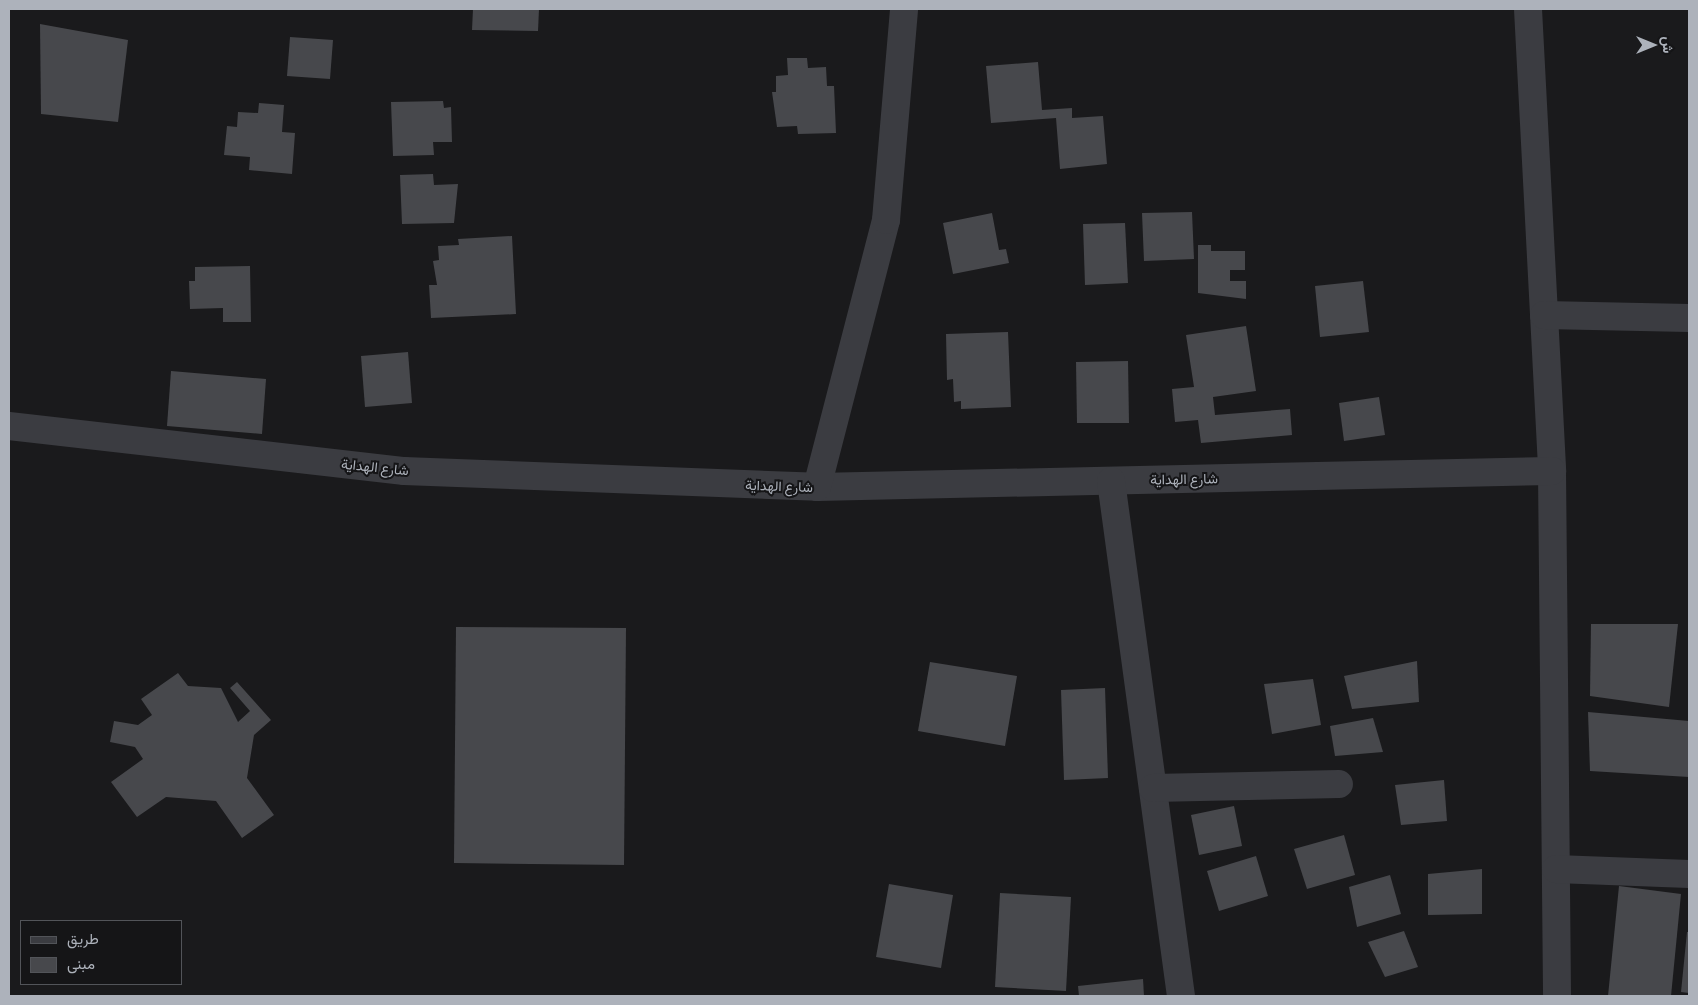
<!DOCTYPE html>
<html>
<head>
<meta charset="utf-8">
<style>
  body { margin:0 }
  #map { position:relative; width:1698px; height:1005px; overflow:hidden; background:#1a1a1c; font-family:"Titillium Web",Vazirmatn,sans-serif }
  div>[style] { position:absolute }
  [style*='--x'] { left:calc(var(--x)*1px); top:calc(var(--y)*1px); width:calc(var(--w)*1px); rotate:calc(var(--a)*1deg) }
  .building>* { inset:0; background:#47484c }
  .minor>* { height:28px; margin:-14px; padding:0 14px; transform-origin:14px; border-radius:14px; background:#3b3c41 }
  span { translate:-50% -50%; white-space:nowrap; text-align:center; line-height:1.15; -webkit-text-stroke:4px #151517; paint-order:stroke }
  .street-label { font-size:14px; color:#adb2bb }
  .frame { position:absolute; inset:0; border:10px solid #adb2bb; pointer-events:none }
  .legend { position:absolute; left:20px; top:920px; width:162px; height:65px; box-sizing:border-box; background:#151517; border:1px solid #525459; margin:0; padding:6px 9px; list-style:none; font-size:15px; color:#adb2bb }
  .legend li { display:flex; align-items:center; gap:10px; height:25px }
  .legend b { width:25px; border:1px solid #525459 }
  .north { position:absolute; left:1628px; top:20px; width:50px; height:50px; -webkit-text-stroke:4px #151517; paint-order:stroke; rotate:90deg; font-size:14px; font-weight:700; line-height:20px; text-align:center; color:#adb2bb }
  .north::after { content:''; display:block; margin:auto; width:18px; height:22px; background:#adb2bb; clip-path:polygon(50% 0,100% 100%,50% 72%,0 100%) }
</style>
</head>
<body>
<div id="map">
  <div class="building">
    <div style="clip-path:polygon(473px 9px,539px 9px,538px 31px,472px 30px)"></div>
    <div style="clip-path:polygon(40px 24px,128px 40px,118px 122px,41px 114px)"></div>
    <div style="clip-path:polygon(290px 37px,333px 40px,330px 79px,287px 76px)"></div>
    <div style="clip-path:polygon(787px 58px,807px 58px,808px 68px,826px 67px,827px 86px,834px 86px,836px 133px,798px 134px,797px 126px,777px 127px,772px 92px,776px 92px,776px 76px,788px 75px)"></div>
    <div style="clip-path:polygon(1038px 62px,1042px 110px,1072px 108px,1072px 118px,1103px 116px,1107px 164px,1060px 169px,1056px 118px,991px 123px,986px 66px)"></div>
    <div style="clip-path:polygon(443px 101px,444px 108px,451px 107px,452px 142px,433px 142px,434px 155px,393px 156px,391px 102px)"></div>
    <div style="clip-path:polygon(259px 103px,284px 105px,282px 132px,295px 133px,292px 174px,249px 170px,250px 157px,224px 155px,227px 126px,237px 127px,238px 112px,258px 113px)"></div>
    <div style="clip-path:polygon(433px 174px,434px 185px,458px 184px,454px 223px,402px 224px,400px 175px)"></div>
    <div style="clip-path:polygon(1192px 212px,1194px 259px,1144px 261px,1142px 213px)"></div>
    <div style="clip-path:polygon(992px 213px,999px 250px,1006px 249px,1009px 263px,953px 274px,943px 223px)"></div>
    <div style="clip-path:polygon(1125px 223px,1128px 283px,1085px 285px,1083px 224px)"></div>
    <div style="clip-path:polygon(512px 236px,516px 314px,431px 318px,429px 285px,437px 285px,433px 261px,439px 260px,438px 246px,459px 245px,458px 239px)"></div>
    <div style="clip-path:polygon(1198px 245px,1211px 245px,1211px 251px,1245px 251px,1245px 270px,1230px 270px,1230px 281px,1246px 281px,1246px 299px,1198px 293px)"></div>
    <div style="clip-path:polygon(250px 266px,251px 322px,223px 322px,223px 308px,190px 309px,189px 281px,195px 281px,195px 267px)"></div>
    <div style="clip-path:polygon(1363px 281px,1369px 332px,1320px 337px,1315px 286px)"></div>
    <div style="clip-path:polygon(1246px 326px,1256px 391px,1213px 397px,1215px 415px,1290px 409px,1292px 435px,1201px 443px,1198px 420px,1175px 422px,1172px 389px,1194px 387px,1186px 335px)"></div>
    <div style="clip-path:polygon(1008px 332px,1011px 407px,961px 409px,961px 401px,954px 402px,953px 379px,947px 380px,946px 334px)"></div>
    <div style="clip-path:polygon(408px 352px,412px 403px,365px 407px,361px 356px)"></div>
    <div style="clip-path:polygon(1128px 361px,1129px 423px,1077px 423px,1076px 362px)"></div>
    <div style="clip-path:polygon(171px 371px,266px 379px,262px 434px,167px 426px)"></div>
    <div style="clip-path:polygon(1379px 397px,1385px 435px,1344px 441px,1339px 403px)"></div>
    <div style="clip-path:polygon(1591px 624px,1678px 624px,1669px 707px,1590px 696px)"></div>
    <div style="clip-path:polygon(456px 627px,626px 628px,624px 865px,454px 863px)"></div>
    <div style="clip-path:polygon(1417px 661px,1419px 702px,1352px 709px,1344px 676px)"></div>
    <div style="clip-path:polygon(930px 662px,1017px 676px,1005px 746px,918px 731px)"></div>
    <div style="clip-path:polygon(178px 673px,188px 686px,221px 688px,238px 722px,250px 711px,230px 688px,237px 682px,271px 720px,254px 735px,247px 778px,274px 815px,242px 838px,216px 801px,166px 797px,137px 817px,111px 782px,143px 759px,135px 747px,110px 742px,114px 721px,138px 725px,152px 715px,141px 699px)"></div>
    <div style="clip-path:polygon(1313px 679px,1321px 725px,1272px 734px,1264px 684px)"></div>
    <div style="clip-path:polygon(1105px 688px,1108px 778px,1064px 780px,1061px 690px)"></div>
    <div style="clip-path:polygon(1588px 712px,1689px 721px,1689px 777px,1590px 771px)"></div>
    <div style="clip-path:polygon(1373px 718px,1383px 752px,1335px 756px,1330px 726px)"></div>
    <div style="clip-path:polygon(1444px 780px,1447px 821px,1401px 825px,1395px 785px)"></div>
    <div style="clip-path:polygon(1234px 806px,1242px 846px,1199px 855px,1191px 815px)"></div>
    <div style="clip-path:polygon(1344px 835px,1355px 875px,1307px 889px,1294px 849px)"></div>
    <div style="clip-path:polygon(1256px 856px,1268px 896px,1219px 911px,1207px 871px)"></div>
    <div style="clip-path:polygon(1482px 869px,1482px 914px,1428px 915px,1428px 874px)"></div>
    <div style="clip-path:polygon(1390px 875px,1401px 914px,1357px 927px,1349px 887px)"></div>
    <div style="clip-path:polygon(889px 884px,953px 895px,941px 968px,876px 957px)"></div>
    <div style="clip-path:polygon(1619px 886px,1681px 894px,1671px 996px,1608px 996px)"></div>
    <div style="clip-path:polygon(1000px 893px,1071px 897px,1066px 991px,995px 987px)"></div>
    <div style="clip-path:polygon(1404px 931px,1418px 967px,1385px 977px,1368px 942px)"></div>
    <div style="clip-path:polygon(1687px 932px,1689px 932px,1689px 993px,1681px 992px)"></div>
    <div style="clip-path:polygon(1143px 979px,1144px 996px,1079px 996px,1078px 986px)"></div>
  </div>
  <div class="minor">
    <div style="--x:1528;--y:9;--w:463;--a:87"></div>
    <div style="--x:1552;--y:471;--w:525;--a:89.45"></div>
    <div style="--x:1544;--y:315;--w:145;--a:1.2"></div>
    <div style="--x:9;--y:426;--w:398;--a:6.5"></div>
    <div style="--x:404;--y:471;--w:413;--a:2.2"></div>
    <div style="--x:817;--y:487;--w:735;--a:-1.25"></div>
    <div style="--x:1111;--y:481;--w:520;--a:82.26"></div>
    <div style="--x:817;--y:487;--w:276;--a:-75.5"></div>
    <div style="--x:886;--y:220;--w:212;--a:-85.1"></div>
    <div style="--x:1153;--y:788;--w:186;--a:-1.2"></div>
    <div style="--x:1556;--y:869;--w:133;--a:2.2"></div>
  </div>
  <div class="street-label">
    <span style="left:375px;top:467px;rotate:6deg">شارع الهداية</span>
    <span style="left:1184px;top:479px;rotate:-1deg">شارع الهداية</span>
    <span style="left:779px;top:486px;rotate:2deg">شارع الهداية</span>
  </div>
  <div class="frame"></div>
  <ul class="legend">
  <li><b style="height:6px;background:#3b3c41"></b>طريق</li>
  <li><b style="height:14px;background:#47484c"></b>مبنى</li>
  </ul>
  <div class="north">ش</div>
</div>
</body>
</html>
